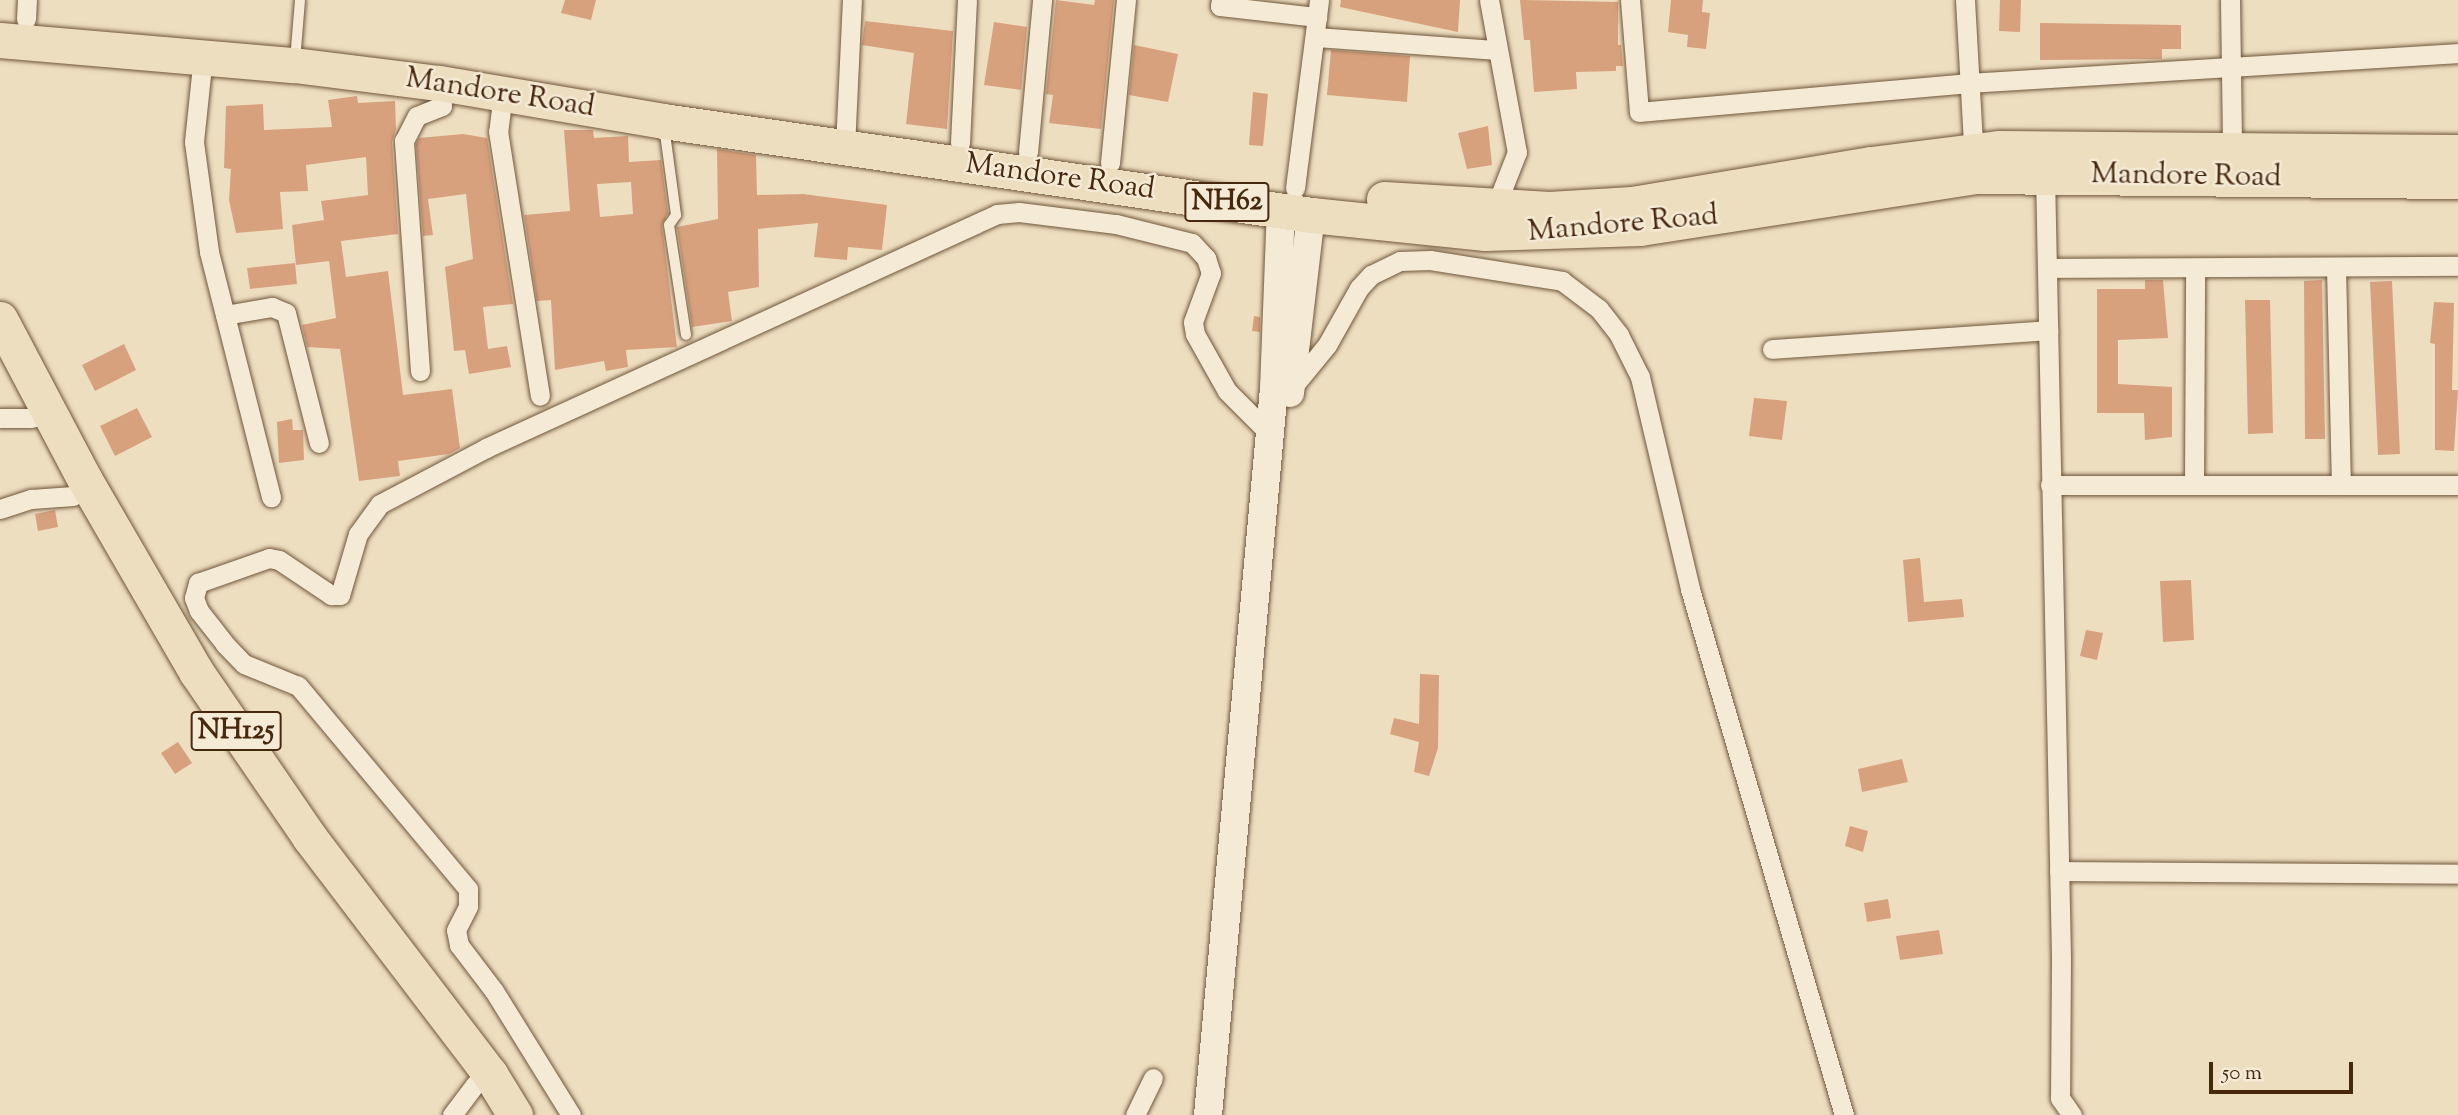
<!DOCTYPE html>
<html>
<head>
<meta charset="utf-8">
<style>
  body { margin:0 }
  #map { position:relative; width:2458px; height:1115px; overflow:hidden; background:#eedec0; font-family:"Sorts Mill Goudy",serif }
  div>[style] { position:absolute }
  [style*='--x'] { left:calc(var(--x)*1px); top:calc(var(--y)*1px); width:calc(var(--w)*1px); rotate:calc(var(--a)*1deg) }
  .building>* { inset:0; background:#d8a17e }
  .roads { filter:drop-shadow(0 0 2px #70563a) drop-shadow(0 0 2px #70563a) }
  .lane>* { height:10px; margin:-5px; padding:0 5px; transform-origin:5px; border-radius:5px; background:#f4ead6 }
  .street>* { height:19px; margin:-9.5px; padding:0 9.5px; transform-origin:9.5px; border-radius:9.5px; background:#f4ead6 }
  .secondary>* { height:28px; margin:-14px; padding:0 14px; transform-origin:14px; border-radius:14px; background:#f4ead6 }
  .highway>* { height:35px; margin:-17.5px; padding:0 17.5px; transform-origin:17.5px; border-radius:17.5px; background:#eedec0 }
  span { translate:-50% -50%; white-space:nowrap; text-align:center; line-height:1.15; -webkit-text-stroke:5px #f4ead6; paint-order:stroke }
  .shield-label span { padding:2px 5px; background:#f4ead6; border:2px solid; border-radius:5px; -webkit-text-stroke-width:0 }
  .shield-label { font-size:28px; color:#46280d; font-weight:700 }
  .street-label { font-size:30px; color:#46280d }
  .scale { position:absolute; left:2209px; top:1062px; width:144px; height:32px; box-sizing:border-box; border:4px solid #46280d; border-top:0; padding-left:9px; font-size:21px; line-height:24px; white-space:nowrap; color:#46280d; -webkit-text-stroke:5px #f4ead6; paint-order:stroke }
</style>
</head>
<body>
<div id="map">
  <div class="building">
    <div style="clip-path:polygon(565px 0,596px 0,591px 20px,561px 13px)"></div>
    <div style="clip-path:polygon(1056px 0,1094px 5px,1095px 0,1114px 0,1101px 129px,1049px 123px,1053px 95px,1046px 94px)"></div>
    <div style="clip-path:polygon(1341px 0,1460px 0,1458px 32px,1340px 7px)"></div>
    <div style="clip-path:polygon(1520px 0,1618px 2px,1618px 45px,1621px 45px,1623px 66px,1616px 66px,1616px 71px,1576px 72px,1577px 89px,1534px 92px,1530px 40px,1524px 40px)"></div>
    <div style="clip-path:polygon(1671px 0,1703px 0,1702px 12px,1710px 13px,1706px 49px,1687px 47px,1688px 35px,1668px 32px)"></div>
    <div style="clip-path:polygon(2000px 0,2021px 0,2020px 32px,1999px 31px)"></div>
    <div style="clip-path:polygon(865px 21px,953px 31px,947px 129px,906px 124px,914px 53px,862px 45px)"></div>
    <div style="clip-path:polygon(994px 22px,1027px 27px,1021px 90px,984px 85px)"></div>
    <div style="clip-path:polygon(2040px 23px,2181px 25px,2181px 49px,2162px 49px,2162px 59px,2040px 60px)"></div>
    <div style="clip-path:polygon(1134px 45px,1178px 54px,1168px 102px,1129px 95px)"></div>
    <div style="clip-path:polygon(1331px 50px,1410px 56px,1407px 102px,1327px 95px)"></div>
    <div style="clip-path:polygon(1253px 92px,1268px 94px,1263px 146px,1249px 145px)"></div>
    <div style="clip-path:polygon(357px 96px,358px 103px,395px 101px,396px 129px,392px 142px,398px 234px,341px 241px,346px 277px,388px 271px,403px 395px,452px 389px,460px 448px,449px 454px,398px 461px,400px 476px,359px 481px,340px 349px,307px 347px,302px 325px,336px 318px,329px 261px,296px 265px,292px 225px,324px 220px,321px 201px,368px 195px,366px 157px,306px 165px,308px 191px,280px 192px,283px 229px,236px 233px,229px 200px,231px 169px,224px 168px,226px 106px,263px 104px,264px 130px,332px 127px,328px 100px)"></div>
    <div style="clip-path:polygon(1488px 126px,1492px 165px,1467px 169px,1458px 133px)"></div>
    <div style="clip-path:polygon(evenodd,564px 130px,593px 130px,594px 138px,628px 136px,629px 162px,661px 160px,668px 213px,662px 226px,677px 347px,626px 350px,628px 367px,606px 371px,604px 361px,555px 370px,551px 300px,537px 301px,524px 215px,570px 211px,564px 130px,631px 182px,633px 214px,600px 217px,597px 184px,631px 182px)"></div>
    <div style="clip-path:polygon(463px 134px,487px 138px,513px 304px,483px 307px,488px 349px,507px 346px,511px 367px,469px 374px,465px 350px,454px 351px,445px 267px,473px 259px,466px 194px,428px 199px,433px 235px,423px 236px,416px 144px,419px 138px)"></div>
    <div style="clip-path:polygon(717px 149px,756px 155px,757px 195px,803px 194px,887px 205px,882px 250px,848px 247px,847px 260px,814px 257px,818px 223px,758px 229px,759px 287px,728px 292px,732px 321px,692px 327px,677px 227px,718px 219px)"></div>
    <div style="clip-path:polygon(295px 263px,297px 284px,250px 289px,247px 268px)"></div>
    <div style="clip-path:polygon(2145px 280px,2163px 280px,2168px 338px,2118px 340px,2118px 384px,2172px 387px,2172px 437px,2145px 440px,2144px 413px,2097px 413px,2097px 289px,2145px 289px)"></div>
    <div style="clip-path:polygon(2322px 280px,2325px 439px,2305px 439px,2304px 281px)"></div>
    <div style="clip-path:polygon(2392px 281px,2400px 454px,2378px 455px,2370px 282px)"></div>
    <div style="clip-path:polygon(2245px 300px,2270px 300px,2273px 433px,2248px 434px)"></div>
    <div style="clip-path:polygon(2434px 302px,2454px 303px,2452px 390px,2458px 390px,2454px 451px,2435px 450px,2435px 344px,2430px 343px)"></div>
    <div style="clip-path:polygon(1254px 316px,1260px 317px,1260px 332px,1252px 331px)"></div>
    <div style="clip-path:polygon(124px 344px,136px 370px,95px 391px,82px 365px)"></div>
    <div style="clip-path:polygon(1754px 398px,1787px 401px,1782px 440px,1749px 436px)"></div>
    <div style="clip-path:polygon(137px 408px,152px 437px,115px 456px,100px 426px)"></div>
    <div style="clip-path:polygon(292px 419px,293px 430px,303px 430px,304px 460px,279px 463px,277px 422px)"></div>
    <div style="clip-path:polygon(55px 510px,58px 527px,38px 531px,35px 514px)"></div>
    <div style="clip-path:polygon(1920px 558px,1924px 602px,1962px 599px,1964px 617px,1908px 622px,1903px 560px)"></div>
    <div style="clip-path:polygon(2191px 580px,2194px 640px,2163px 642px,2160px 581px)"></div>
    <div style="clip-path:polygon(2086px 630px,2103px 633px,2097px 660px,2080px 656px)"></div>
    <div style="clip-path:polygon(1420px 674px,1439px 675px,1438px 748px,1429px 776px,1414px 772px,1419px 742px,1390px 734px,1394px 718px,1419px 724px)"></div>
    <div style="clip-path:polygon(178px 742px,192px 763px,175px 774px,161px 753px)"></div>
    <div style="clip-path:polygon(1902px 759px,1908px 782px,1862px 792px,1858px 769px)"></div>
    <div style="clip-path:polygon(1850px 826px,1868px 831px,1863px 852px,1845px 846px)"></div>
    <div style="clip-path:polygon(1888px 899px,1891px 918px,1867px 922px,1864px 903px)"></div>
    <div style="clip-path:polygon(1939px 930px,1943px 954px,1900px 960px,1896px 936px)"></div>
  </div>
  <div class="roads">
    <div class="lane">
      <div style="--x:295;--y:61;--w:61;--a:-85.3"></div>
      <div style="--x:664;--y:126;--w:90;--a:82.3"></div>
      <div style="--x:676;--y:215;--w:12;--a:125"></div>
      <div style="--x:669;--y:225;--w:111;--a:81.2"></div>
    </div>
    <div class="street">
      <div style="--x:1221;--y:0;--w:6;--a:99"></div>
      <div style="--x:1220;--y:6;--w:98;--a:6.5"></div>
      <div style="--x:1489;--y:0;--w:155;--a:79.6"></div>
      <div style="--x:1517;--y:152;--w:60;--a:111.4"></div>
      <div style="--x:1630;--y:0;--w:112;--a:85.4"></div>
      <div style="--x:1639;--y:112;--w:331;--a:-5"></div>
      <div style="--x:1969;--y:83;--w:490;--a:-3.5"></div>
      <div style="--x:1965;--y:0;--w:160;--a:86.8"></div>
      <div style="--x:2230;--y:0;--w:150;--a:89.2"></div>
      <div style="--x:26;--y:19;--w:19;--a:-87"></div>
      <div style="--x:1315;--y:37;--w:181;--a:4.1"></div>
      <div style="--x:203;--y:56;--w:86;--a:96"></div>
      <div style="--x:194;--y:142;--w:111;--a:82.2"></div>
      <div style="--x:209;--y:252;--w:253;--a:75.8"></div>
      <div style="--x:503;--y:93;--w:38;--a:97"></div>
      <div style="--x:498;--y:131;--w:268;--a:81"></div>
      <div style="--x:960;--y:143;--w:143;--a:-87.2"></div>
      <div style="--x:845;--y:147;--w:147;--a:-87.3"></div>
      <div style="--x:1028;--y:152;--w:153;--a:-84.7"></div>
      <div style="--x:1110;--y:163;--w:164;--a:-84.4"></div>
      <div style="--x:2045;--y:174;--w:785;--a:88.83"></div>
      <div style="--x:2061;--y:959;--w:139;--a:90.4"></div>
      <div style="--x:2060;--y:1098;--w:21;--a:55"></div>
      <div style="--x:1295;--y:188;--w:190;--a:-82.7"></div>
      <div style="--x:2336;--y:267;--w:218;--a:88.7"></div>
      <div style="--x:2047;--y:268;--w:411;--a:-0.3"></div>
      <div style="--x:225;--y:315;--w:48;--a:-9.7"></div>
      <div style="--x:272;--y:307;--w:15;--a:23"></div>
      <div style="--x:286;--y:313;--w:134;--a:75.8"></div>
      <div style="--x:1772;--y:349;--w:277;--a:-3.9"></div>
      <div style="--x:420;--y:371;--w:231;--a:-94"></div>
      <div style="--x:404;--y:141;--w:28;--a:-63"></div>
      <div style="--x:417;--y:116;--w:27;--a:-22"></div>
      <div style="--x:442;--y:106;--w:23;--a:-97"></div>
      <div style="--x:1291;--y:389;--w:57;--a:-50.7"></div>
      <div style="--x:1327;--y:345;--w:65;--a:-60.7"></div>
      <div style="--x:1359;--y:288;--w:18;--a:-47"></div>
      <div style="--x:1371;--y:275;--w:32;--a:-26"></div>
      <div style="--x:1400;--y:261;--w:30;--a:-2"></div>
      <div style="--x:1430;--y:260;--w:134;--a:9"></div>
      <div style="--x:1562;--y:281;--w:46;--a:37.1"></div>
      <div style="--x:1599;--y:309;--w:33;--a:52"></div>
      <div style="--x:1619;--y:335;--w:47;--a:63.4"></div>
      <div style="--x:1640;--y:377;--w:218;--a:76.7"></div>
      <div style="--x:1690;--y:589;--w:548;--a:73.68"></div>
      <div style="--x:0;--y:418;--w:32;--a:0"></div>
      <div style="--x:2050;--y:485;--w:408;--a:0"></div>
      <div style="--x:2194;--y:485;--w:217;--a:-89.7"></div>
      <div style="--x:0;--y:509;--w:33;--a:-18"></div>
      <div style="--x:31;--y:499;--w:42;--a:-4.1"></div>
      <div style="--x:2059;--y:871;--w:399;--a:0.4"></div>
      <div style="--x:452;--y:1115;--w:39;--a:-53"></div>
      <div style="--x:571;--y:1115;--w:146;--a:-121.8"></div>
      <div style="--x:494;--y:991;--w:58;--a:-127.3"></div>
      <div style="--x:459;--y:945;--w:15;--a:-101"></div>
      <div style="--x:456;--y:930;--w:27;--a:-63"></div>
      <div style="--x:468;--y:906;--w:17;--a:-90"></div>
      <div style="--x:468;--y:889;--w:265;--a:-129.9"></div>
      <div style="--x:298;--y:686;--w:58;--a:-157.8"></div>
      <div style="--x:244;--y:664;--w:28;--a:-134"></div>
      <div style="--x:225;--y:644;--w:42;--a:-128.2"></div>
      <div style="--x:199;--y:611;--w:14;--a:-111"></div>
      <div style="--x:194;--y:598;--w:16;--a:-75"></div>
      <div style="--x:198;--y:583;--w:75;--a:-19.4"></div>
      <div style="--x:269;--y:558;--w:10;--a:11"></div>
      <div style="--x:279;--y:560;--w:63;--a:33.9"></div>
      <div style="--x:331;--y:595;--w:9;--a:0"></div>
      <div style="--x:340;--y:595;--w:64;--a:-73.6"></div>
      <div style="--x:358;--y:534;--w:37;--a:-54"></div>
      <div style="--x:380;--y:504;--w:120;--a:-27.8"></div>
      <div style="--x:486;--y:448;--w:562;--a:-24.6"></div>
      <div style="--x:997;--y:214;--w:22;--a:-5"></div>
      <div style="--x:1019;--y:212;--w:98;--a:7.1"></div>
      <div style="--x:1116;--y:224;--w:78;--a:14"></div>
      <div style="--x:1192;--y:243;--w:21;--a:47"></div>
      <div style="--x:1206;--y:258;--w:16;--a:72"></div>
      <div style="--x:1211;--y:273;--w:52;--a:110.2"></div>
      <div style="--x:1193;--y:322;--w:12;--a:81"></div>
      <div style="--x:1195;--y:334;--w:65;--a:60.7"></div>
      <div style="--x:1227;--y:391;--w:59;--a:45"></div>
      <div style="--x:1135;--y:1115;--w:41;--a:-64.1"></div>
    </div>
    <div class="secondary">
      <div style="--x:1290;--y:393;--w:179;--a:-83.3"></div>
      <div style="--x:1208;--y:1115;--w:729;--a:-84.81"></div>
      <div style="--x:1274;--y:389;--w:179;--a:-87.8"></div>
    </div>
    <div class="highway">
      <div style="--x:0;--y:40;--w:295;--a:4.9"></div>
      <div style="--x:294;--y:65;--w:146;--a:7.1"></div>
      <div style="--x:439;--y:83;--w:227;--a:9.6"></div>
      <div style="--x:663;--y:121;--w:655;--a:8.25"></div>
      <div style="--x:1311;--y:215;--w:175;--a:5.9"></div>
      <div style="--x:1485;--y:233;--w:155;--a:-1.8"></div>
      <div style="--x:1640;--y:228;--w:340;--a:-8.8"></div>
      <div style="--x:1976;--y:176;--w:482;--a:0.6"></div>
      <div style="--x:1384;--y:199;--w:165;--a:3.5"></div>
      <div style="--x:1549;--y:209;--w:83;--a:-3.4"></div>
      <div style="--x:1632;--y:204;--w:242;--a:-9.5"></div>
      <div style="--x:1871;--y:164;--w:130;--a:-7.1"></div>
      <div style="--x:2000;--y:148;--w:458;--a:0.5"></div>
      <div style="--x:0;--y:319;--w:182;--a:62.2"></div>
      <div style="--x:85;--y:480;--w:223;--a:59.9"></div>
      <div style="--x:197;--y:673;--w:200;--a:55.6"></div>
      <div style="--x:310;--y:838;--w:297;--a:52.7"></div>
      <div style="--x:490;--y:1074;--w:48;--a:58.6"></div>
    </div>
  </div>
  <div class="shield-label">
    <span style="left:1227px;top:202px">NH62</span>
    <span style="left:236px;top:731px">NH125</span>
  </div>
  <div class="street-label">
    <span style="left:500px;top:94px;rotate:9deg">Mandore Road</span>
    <span style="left:2186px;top:177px;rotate:1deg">Mandore Road</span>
    <span style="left:1060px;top:178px;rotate:8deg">Mandore Road</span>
    <span style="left:1623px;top:225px;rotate:-5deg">Mandore Road</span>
  </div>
  <div class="scale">50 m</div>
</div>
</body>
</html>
